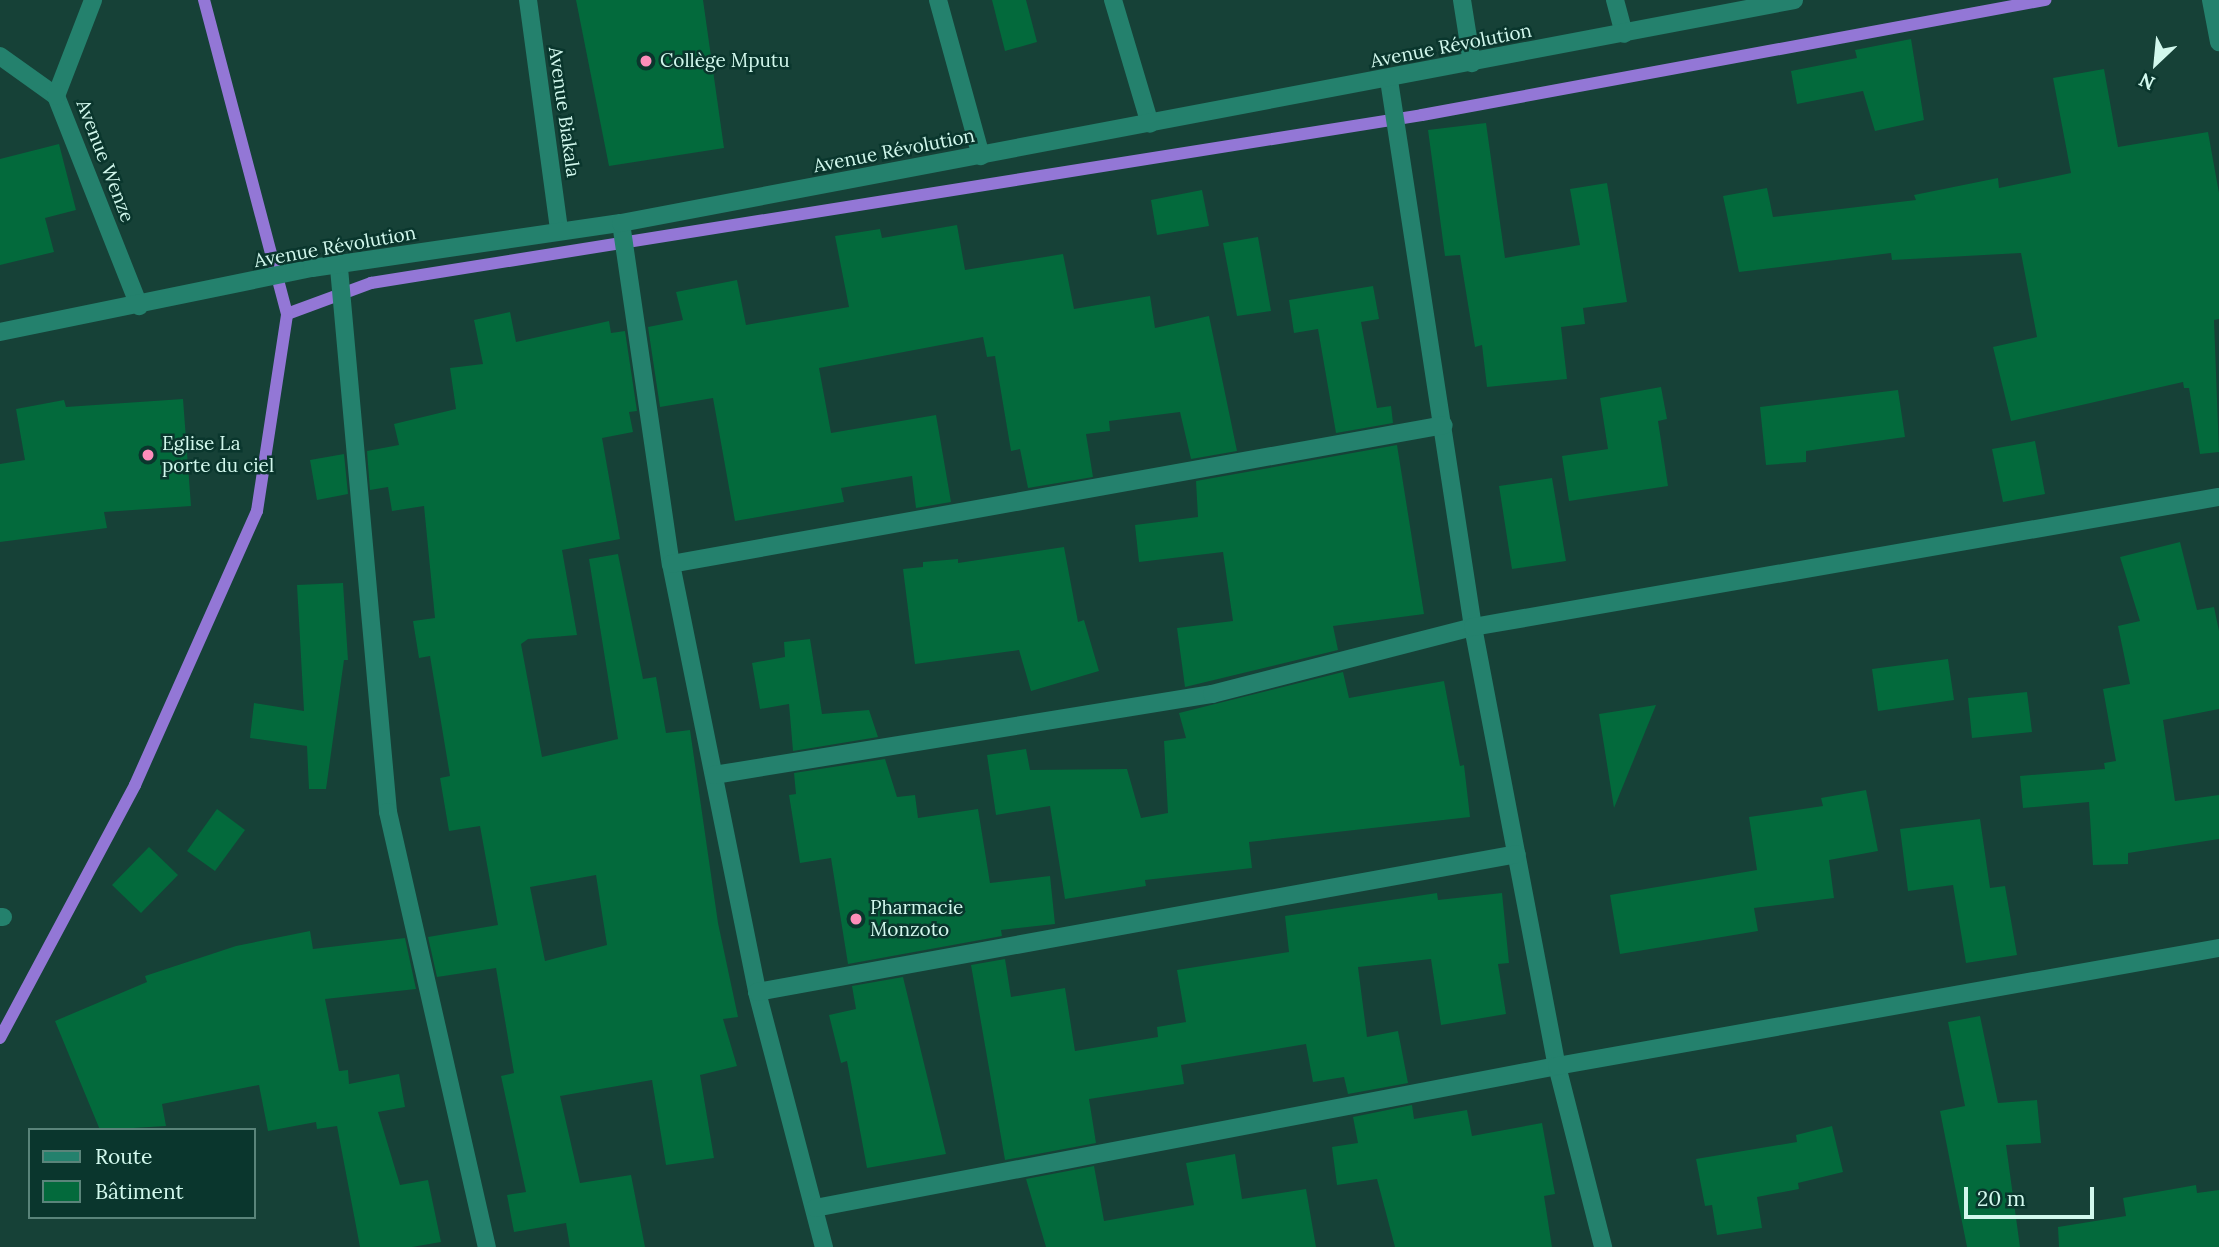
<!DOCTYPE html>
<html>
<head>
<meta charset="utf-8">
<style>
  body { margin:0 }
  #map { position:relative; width:2219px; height:1247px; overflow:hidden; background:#164137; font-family:Lora,serif }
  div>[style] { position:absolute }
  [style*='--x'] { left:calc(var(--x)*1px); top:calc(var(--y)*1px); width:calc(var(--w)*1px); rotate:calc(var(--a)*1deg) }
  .stream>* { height:12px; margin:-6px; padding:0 6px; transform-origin:6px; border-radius:6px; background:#9377d6 }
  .building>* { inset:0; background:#036a3c }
  .minor>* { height:18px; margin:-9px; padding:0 9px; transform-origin:9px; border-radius:9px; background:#24816d }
  .dots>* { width:19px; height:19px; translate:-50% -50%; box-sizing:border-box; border:4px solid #0a362d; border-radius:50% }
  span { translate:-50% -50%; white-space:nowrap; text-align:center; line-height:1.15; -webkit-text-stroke:5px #0a362d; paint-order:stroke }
  .street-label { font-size:19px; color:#d2f8ed }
  .poi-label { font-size:19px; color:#d2f8ed }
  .left { translate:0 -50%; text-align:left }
  .legend { position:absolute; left:28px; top:1128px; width:228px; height:91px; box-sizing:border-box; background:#0a362d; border:2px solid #5a847a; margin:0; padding:9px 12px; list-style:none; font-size:21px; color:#d2f8ed }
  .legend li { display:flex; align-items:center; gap:14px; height:35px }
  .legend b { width:35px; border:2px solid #5a847a }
  .north { position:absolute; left:2121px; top:28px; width:70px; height:70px; -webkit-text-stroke:5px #0a362d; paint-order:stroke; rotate:206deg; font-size:19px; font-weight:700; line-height:28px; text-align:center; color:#d2f8ed }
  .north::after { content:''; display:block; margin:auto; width:24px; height:32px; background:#d2f8ed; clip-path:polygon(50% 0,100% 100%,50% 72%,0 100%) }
  .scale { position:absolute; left:1964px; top:1187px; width:130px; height:32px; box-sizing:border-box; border:4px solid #d2f8ed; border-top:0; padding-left:9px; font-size:21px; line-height:24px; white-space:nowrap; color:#d2f8ed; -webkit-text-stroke:5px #0a362d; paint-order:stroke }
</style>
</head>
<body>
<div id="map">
  <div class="stream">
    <div style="--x:287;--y:314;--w:90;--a:-20.3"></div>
    <div style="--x:371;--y:283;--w:1064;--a:-9.08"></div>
    <div style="--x:1422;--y:115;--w:634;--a:-10.46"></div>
    <div style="--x:0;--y:1038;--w:287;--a:-61.9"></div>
    <div style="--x:135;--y:785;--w:300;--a:-66"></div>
    <div style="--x:257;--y:511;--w:199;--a:-81.3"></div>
    <div style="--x:287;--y:314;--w:325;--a:-104.8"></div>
  </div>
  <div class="building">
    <div style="clip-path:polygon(576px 0,703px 0,724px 148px,609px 166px)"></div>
    <div style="clip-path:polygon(992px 0,1026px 0,1037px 42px,1005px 51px)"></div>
    <div style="clip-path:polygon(1911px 39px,1924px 120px,1875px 131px,1863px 91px,1797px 104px,1791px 71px,1857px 58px,1855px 50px)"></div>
    <div style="clip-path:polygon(2104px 69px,2118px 147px,2208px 132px,2219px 193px,2219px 319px,2214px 320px,2219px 452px,2200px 454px,2189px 388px,2184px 388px,2183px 382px,2011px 421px,1993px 347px,2037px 337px,2021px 253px,1892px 260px,1891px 253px,1739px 272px,1723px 196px,1767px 188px,1773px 217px,1916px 200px,1914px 195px,1998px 178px,1999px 188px,2071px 173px,2053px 78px)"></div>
    <div style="clip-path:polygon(1486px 123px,1505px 258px,1580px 245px,1570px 189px,1607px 183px,1627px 302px,1583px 308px,1585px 324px,1561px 327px,1567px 379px,1487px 387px,1482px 345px,1475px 347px,1460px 255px,1445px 256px,1428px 130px)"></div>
    <div style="clip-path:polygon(59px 144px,76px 210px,45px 218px,54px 252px,0 265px,0 159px)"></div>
    <div style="clip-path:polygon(1202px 190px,1209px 226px,1157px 235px,1151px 200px)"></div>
    <div style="clip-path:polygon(957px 225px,965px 270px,1063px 254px,1074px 309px,1150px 296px,1155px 328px,1209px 316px,1237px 451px,1191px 459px,1180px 412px,1109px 421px,1110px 431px,1086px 434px,1093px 477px,1028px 488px,1020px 449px,1011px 451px,995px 356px,987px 357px,983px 337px,819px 368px,831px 433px,936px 415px,951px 502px,916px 508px,912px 476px,841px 488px,844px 502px,735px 521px,713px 398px,660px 407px,648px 327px,683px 320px,676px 292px,737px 280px,746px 325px,849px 307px,835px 236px,880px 229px,882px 238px)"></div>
    <div style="clip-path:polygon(1258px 237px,1271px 311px,1237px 316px,1223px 243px)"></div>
    <div style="clip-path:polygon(1373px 286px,1379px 319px,1361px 322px,1377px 408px,1391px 406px,1393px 423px,1336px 433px,1318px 329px,1294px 333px,1289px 300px)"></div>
    <div style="clip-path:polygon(evenodd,510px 312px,516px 342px,609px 321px,611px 333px,625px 331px,637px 411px,629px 412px,633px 432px,602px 438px,620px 539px,562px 550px,577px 635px,528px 639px,521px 644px,542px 757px,618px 739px,589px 559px,618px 554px,643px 679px,656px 677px,666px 733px,690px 730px,718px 923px,738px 1017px,723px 1019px,737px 1066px,700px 1075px,714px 1158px,666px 1165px,652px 1080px,560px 1096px,580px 1183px,631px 1175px,645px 1247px,570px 1247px,566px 1223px,514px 1232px,507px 1195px,526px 1192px,501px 1076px,514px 1073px,496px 968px,437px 977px,428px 937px,498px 925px,480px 826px,449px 831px,440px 778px,450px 776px,430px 656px,419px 658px,413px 621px,435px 618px,424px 506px,392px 511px,388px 487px,370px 490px,367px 451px,399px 445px,394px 424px,456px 409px,450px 368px,483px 364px,474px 320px,510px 312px,596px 875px,607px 945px,545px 961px,530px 887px,596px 875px)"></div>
    <div style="clip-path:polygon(1661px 387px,1667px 419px,1658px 421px,1668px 486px,1569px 501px,1562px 456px,1608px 449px,1600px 398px)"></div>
    <div style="clip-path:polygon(1898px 390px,1905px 437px,1806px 451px,1806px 462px,1766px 465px,1760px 407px)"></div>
    <div style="clip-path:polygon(183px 399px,191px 506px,104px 512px,107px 528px,0 542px,0 464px,25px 460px,16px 409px,64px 400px,66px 407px)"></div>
    <div style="clip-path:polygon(2035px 441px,2045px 494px,2003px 502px,1992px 449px)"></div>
    <div style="clip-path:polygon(1397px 445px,1424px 614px,1333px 626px,1338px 650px,1185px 687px,1177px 628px,1233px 621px,1223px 552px,1139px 562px,1135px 525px,1198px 517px,1196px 481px)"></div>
    <div style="clip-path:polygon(344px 454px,348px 494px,317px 500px,310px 460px)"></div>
    <div style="clip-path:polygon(1552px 478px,1566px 561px,1512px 569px,1499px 486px)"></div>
    <div style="clip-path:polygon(2180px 542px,2197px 610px,2214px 607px,2219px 631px,2219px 709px,2163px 720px,2175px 801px,2219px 795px,2219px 839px,2128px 853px,2128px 864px,2093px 865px,2089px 802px,2023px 808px,2020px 776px,2105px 769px,2104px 763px,2116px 761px,2103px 689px,2130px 684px,2118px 626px,2140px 621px,2120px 557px)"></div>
    <div style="clip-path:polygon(1064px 547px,1078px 622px,1084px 620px,1099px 671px,1031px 691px,1019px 650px,915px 664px,903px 569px,923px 567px,923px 562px,958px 559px,958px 563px)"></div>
    <div style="clip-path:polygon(343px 583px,348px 660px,344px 660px,326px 789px,309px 789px,307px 746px,250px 738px,254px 703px,304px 711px,297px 585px)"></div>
    <div style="clip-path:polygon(810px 639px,822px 714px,869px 710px,878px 737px,793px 751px,789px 704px,760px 709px,752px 663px,785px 657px,784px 642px)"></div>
    <div style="clip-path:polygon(1948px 659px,1954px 700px,1878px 711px,1872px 669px)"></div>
    <div style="clip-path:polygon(1343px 672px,1349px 698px,1444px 681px,1460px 766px,1464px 765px,1470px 817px,1249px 842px,1252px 868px,1145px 880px,1146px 886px,1065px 899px,1050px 806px,996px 815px,987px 755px,1026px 749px,1030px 770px,1127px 769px,1141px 818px,1168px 813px,1164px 741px,1186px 738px,1179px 713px)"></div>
    <div style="clip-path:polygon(2027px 692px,2032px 732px,1972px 738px,1968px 698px)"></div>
    <div style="clip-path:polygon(1656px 705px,1614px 808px,1599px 714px)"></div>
    <div style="clip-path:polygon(885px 759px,897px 797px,915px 795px,918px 818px,978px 809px,990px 883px,1050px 876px,1055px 924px,1001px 930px,1002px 936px,848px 964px,831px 858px,800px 863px,789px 795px,796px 794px,794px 773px)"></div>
    <div style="clip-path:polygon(1866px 790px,1878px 851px,1829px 860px,1834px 898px,1754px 908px,1758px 931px,1620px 954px,1610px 895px,1757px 870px,1749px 817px,1823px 806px,1821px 798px)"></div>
    <div style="clip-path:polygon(217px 809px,245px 830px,215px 871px,187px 851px)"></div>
    <div style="clip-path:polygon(1980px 819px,1990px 888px,2005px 886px,2017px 955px,1966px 963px,1953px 885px,1908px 891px,1900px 829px)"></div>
    <div style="clip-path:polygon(149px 847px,178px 875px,141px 913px,112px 885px)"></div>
    <div style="clip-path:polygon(1437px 893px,1438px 900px,1502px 893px,1509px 963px,1498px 964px,1506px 1014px,1441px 1025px,1431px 959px,1358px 967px,1367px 1037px,1398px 1031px,1408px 1083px,1348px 1094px,1344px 1077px,1313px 1082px,1306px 1044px,1181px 1065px,1184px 1084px,1089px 1099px,1096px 1143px,1005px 1160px,971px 965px,1005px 959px,1011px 997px,1065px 988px,1075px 1051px,1158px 1037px,1157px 1027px,1186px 1022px,1177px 970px,1289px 952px,1285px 916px)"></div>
    <div style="clip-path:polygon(310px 931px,313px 949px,405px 938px,416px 989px,325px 999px,339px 1071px,348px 1070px,349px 1084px,399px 1074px,405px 1107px,378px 1112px,400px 1185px,428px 1180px,441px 1242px,412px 1247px,360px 1247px,337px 1126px,317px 1129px,316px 1122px,268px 1131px,259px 1085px,162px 1104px,166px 1126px,100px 1130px,55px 1021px,147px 982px,145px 976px,236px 946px)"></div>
    <div style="clip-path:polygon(903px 977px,946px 1154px,867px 1168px,847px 1061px,841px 1063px,829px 1015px,856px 1009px,852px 986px)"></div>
    <div style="clip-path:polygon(1980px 1016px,1998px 1103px,2037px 1100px,2041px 1143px,2006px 1145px,2020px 1247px,1967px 1247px,1940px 1111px,1965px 1106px,1948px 1022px)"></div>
    <div style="clip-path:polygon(1412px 1105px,1414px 1119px,1467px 1110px,1472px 1136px,1542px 1123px,1555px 1194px,1544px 1196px,1552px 1247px,1395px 1247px,1377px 1179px,1337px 1185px,1332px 1147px,1358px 1143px,1353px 1117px)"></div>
    <div style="clip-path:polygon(1832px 1126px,1843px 1172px,1798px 1183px,1799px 1189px,1757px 1197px,1762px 1228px,1717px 1235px,1712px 1205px,1705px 1206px,1696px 1159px,1797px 1142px,1796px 1135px)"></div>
    <div style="clip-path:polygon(1235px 1154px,1242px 1199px,1306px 1189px,1316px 1247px,1046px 1247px,1026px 1179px,1094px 1166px,1104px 1221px,1194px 1205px,1186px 1163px)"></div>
    <div style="clip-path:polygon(2196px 1185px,2197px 1193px,2219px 1190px,2219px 1247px,2059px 1247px,2058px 1227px,2126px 1216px,2123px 1198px)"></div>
  </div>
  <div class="minor">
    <div style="--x:528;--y:0;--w:231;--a:82.3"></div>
    <div style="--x:938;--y:0;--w:162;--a:74.6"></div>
    <div style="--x:1113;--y:0;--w:129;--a:73.4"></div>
    <div style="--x:1462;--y:0;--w:64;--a:81"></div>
    <div style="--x:1615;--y:0;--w:35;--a:75"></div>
    <div style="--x:2211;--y:0;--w:43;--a:79.2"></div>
    <div style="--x:0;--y:56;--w:69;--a:35.5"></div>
    <div style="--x:56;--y:96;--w:226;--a:68.4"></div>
    <div style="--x:1389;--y:80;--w:553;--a:81.27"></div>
    <div style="--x:1473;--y:627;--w:447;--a:79.2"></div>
    <div style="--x:1557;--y:1066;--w:187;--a:75.7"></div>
    <div style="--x:56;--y:96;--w:103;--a:-68.9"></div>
    <div style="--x:621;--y:223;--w:345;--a:81.7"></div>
    <div style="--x:671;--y:564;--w:437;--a:78.6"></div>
    <div style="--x:757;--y:992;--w:264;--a:75.3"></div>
    <div style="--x:339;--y:268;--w:546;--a:84.85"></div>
    <div style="--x:388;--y:812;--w:446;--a:77.2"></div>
    <div style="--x:0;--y:332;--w:318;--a:-11.6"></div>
    <div style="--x:312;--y:268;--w:312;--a:-8.3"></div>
    <div style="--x:621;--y:223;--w:1194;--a:-10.76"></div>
    <div style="--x:671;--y:564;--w:785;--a:-10.19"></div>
    <div style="--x:714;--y:775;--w:505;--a:-9.24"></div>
    <div style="--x:1212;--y:694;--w:269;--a:-14.4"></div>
    <div style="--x:1473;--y:627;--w:757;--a:-9.89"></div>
    <div style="--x:0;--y:917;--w:3;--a:0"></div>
    <div style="--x:757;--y:992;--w:772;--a:-10.29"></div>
    <div style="--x:815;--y:1208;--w:755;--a:-10.83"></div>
    <div style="--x:1557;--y:1066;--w:672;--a:-10.11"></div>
  </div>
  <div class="dots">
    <div style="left:646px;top:61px;background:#fe8ebb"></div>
    <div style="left:148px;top:455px;background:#fe8ebb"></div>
    <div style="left:856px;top:919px;background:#fe8ebb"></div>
  </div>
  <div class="street-label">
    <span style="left:1451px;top:46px;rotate:-11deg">Avenue Révolution</span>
    <span style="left:564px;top:112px;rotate:82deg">Avenue Biakala</span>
    <span style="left:894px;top:151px;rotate:-11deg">Avenue Révolution</span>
    <span style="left:105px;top:161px;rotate:69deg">Avenue Wenze</span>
    <span style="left:335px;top:247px;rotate:-10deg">Avenue Révolution</span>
  </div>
  <div class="poi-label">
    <span class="left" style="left:660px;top:61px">Collège Mputu</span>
    <span class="left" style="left:162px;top:455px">Eglise La<br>porte du ciel</span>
    <span class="left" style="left:870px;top:919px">Pharmacie<br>Monzoto</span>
  </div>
  <ul class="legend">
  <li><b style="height:9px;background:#24816d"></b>Route</li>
  <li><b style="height:19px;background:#036a3c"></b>Bâtiment</li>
  </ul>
  <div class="north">N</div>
  <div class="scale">20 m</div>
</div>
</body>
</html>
